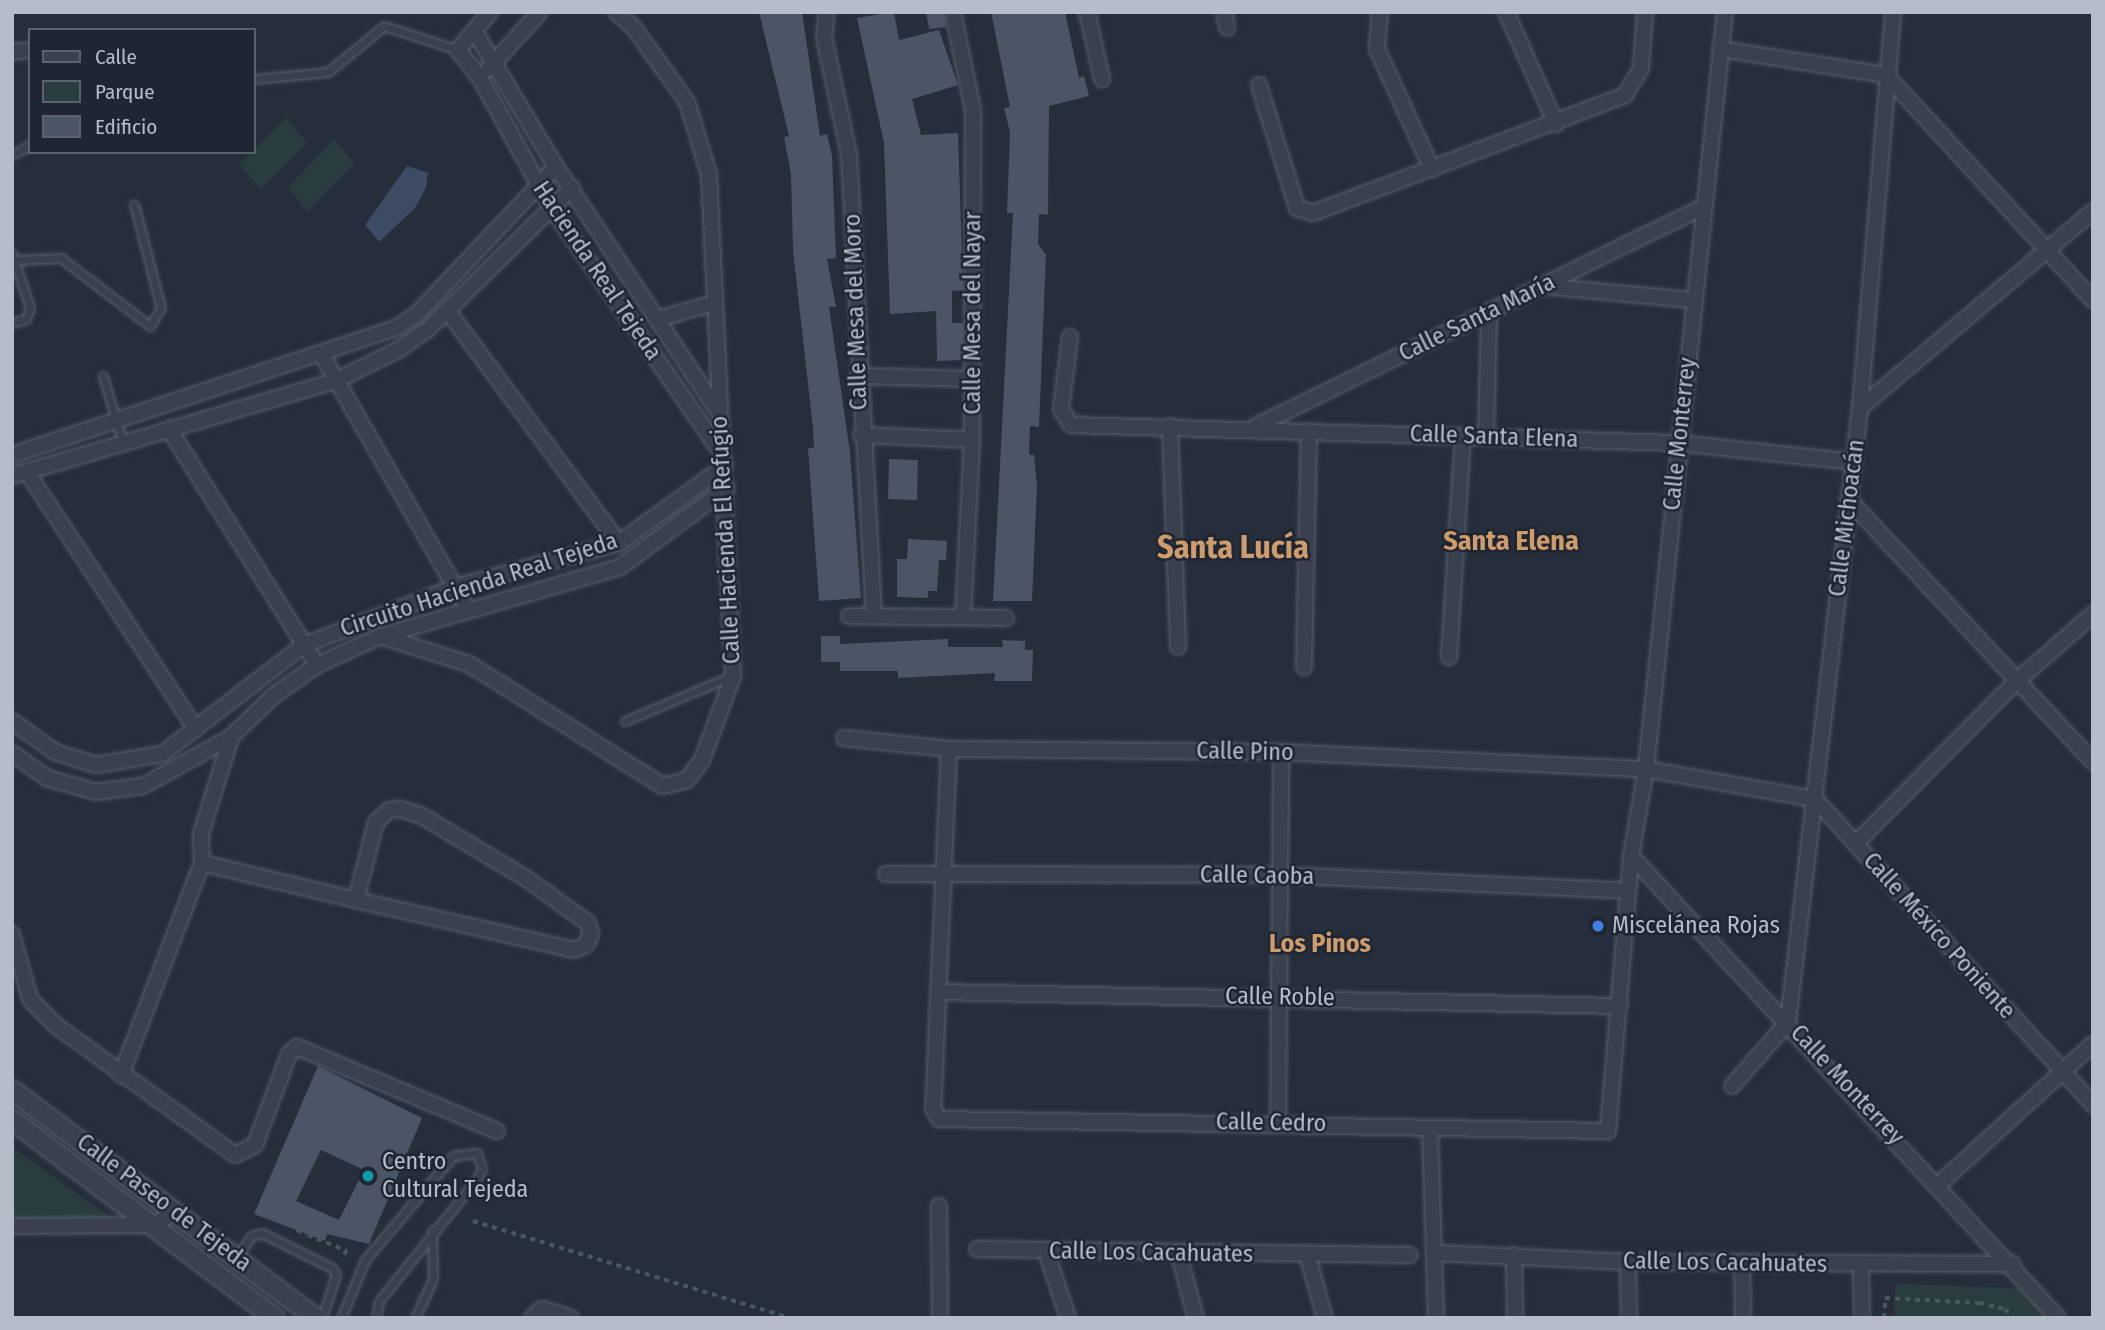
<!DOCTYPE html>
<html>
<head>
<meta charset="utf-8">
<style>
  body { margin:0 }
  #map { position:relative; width:2105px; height:1330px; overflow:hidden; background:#262e3c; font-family:"Fira Sans Condensed",sans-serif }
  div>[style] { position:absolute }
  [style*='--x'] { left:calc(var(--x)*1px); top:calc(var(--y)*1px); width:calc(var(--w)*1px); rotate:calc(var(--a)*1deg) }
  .green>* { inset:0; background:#293c3f }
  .water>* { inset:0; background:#3d4b64 }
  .building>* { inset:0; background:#4c5565 }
  .path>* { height:3.5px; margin-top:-1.75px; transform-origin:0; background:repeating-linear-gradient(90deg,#48595d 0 5px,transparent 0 10px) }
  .roads { filter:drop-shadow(0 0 2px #585e6b) drop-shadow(0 0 2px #585e6b) }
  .service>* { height:7px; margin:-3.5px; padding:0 3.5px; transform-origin:3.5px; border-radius:3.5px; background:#3a404d }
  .minor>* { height:14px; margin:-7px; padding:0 7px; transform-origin:7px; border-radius:7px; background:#3a404d }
  .tertiary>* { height:18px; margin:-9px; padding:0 9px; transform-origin:9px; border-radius:9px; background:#3a404d }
  .dots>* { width:19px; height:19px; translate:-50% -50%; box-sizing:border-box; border:4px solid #1f2532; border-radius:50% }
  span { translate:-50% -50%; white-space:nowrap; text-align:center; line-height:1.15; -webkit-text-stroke:5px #1f2532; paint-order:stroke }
  .street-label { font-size:24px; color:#b6bcc8 }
  .poi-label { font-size:24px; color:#b6bcc8 }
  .left { translate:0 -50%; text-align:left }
  .neighbourhood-label { font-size:26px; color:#ce9b6b; font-weight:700 }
  .quarter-label { font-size:28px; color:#ce9b6b; font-weight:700 }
  .district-label { font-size:32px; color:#ce9b6b; font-weight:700 }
  .frame { position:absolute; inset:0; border:14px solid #b6bcc8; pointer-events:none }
  .legend { position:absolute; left:28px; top:28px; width:228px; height:126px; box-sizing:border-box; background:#1f2532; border:2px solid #5b616e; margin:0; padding:9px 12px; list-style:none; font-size:21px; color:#b6bcc8 }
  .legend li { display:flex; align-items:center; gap:14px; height:35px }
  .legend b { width:35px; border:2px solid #5b616e }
</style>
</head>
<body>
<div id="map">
  <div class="green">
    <div style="clip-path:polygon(286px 118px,307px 143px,261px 189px,239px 165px)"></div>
    <div style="clip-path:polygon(334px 139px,355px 163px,307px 212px,288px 187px)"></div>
    <div style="clip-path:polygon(12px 1147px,117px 1222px,12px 1221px)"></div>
    <div style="clip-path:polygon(1895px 1284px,2018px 1288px,2049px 1318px,1894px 1318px)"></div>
  </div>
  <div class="water">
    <div style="clip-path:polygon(407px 166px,428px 173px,426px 188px,415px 208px,379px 242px,365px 225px)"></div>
  </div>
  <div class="building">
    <div style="clip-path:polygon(759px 12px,802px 12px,820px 136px,827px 134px,832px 156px,836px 258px,827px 259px,836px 307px,829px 307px,850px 452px,861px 598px,819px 601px,808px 448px,814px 448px,813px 428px,793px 251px,791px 175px,784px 137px,789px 136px)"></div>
    <div style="clip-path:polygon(894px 12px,899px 40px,939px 30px,958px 85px,912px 99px,921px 135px,958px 133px,963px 290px,952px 291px,952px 323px,963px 323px,963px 360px,937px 361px,936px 311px,890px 314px,884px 143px,857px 18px)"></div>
    <div style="clip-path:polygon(926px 12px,944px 12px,946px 27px,929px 29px)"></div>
    <div style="clip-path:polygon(991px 12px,1065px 12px,1079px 78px,1084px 76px,1089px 96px,1049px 106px,1048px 215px,1039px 214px,1038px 244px,1046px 255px,1039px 427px,1030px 426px,1029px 455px,1034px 455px,1037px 485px,1032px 601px,993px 601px,1013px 213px,1007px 213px,1010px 132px,1004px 108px,1010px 107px)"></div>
    <div style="clip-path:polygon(889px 459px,918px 460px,917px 500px,888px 499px)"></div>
    <div style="clip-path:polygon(908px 539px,947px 541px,946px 560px,939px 560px,937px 591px,928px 591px,928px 598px,897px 597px,897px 559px,907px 559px)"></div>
    <div style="clip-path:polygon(821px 636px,840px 636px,840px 644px,948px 639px,948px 647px,1003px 647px,1002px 640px,1025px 641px,1025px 650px,1033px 650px,1032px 681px,994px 681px,995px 673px,898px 678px,898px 671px,840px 671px,840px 662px,821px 662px)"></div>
    <div style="clip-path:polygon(evenodd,318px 1066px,422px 1118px,369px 1244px,327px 1234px,325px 1241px,254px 1214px,318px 1066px,321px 1150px,364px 1170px,339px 1220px,296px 1201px,321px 1150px)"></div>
  </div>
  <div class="path">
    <div style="--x:404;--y:1158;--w:24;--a:24"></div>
    <div style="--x:473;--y:1221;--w:332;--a:17"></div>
    <div style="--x:297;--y:1230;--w:11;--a:27"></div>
    <div style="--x:308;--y:1235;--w:42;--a:22.3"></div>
    <div style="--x:347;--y:1251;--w:10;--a:127"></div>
    <div style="--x:1884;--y:1318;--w:20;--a:-87"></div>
    <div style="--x:1885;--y:1298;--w:94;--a:3"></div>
    <div style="--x:1979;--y:1303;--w:27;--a:13"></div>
    <div style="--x:2005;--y:1309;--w:12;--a:48"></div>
  </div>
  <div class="roads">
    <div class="service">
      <div style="--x:254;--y:79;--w:74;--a:-5.4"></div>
      <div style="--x:328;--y:72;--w:72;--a:-39.4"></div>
      <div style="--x:384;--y:26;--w:78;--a:18"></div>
      <div style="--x:12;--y:155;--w:21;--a:-29"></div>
      <div style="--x:12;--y:253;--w:58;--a:71.9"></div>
      <div style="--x:30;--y:308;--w:12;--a:110"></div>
      <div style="--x:26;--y:319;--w:15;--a:164"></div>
      <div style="--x:15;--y:260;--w:46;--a:-2.5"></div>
      <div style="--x:61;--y:258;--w:112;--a:37.4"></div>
      <div style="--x:150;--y:326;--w:21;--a:-59"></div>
      <div style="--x:161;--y:308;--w:107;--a:-104.6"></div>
      <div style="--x:103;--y:376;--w:70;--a:73.4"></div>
      <div style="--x:625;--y:721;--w:115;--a:-23"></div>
      <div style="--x:237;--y:1257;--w:25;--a:-56"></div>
      <div style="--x:251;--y:1236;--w:11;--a:-15"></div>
      <div style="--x:262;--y:1233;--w:78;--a:26.6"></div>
      <div style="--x:332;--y:1268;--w:8;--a:60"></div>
      <div style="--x:336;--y:1275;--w:45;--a:108"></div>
      <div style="--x:341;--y:1318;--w:63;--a:-67.5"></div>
      <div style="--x:365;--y:1260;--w:136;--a:-49.8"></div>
      <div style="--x:453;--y:1156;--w:24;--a:-7"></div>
      <div style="--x:477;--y:1153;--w:17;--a:73"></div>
      <div style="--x:482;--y:1169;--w:11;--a:117"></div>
      <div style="--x:477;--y:1179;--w:156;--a:128.8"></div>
      <div style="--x:379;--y:1301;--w:17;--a:100"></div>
      <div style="--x:415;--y:1318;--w:43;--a:-65.2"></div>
      <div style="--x:433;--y:1279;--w:48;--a:-91.2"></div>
    </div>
    <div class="minor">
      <div style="--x:490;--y:12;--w:50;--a:130.1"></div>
      <div style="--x:458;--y:50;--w:36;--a:52"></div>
      <div style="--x:480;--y:78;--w:147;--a:61.2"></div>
      <div style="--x:551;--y:207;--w:302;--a:55.3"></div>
      <div style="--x:827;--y:12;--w:25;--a:97"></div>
      <div style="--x:824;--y:37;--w:121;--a:78"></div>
      <div style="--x:849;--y:155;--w:461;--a:86.9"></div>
      <div style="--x:953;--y:12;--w:100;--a:78.5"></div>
      <div style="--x:973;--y:110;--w:330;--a:90.2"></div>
      <div style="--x:972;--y:440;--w:176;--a:92.9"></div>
      <div style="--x:1087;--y:12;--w:69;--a:77.4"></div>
      <div style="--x:1224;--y:12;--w:16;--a:79"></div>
      <div style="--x:1380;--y:12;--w:37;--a:95"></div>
      <div style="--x:1377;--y:49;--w:132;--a:65.4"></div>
      <div style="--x:1506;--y:12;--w:123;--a:65.9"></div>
      <div style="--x:474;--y:30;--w:160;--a:59.1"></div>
      <div style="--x:556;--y:167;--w:296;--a:56.4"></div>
      <div style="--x:1720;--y:49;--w:168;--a:8.9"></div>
      <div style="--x:1886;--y:75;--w:306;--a:47.4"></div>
      <div style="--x:12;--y:52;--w:18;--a:-6"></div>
      <div style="--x:488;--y:69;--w:77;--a:-47.6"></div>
      <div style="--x:1259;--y:85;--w:129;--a:72.8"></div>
      <div style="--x:1297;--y:208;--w:17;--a:17"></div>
      <div style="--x:1313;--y:213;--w:334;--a:-20.7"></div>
      <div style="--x:1625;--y:95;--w:31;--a:-59"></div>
      <div style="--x:1641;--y:68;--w:56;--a:-85.9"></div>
      <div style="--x:1542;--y:286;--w:152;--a:5.3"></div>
      <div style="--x:447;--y:310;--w:290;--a:53.6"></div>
      <div style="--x:658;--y:319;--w:58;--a:-15.9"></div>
      <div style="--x:1070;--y:337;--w:73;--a:97.1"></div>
      <div style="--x:1061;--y:409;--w:19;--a:58"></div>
      <div style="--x:1071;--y:425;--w:608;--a:1.7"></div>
      <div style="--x:1679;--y:443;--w:176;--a:6.2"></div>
      <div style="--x:322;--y:355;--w:294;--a:60.2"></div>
      <div style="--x:858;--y:376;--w:115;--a:1.5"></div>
      <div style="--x:1860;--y:408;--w:305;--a:-40.2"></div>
      <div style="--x:1170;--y:426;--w:221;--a:87.9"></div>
      <div style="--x:1256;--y:426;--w:496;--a:-26.1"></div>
      <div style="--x:169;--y:429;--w:279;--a:57.9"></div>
      <div style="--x:861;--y:435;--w:111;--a:2.6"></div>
      <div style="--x:1486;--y:437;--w:125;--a:-88.6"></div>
      <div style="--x:12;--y:455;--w:404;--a:-18.3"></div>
      <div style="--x:396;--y:328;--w:25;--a:-34"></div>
      <div style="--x:417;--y:314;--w:202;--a:-46.6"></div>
      <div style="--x:27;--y:472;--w:308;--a:56.7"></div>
      <div style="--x:12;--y:476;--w:337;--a:-16.4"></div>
      <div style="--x:335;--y:381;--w:70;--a:-26.2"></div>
      <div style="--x:398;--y:350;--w:37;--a:-35"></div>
      <div style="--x:428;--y:329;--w:202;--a:-44.4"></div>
      <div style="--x:1848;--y:499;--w:359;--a:47"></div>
      <div style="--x:849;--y:616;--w:157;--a:0.7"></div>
      <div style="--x:381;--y:636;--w:92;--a:17.7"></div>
      <div style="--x:469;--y:664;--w:229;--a:32.2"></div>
      <div style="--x:663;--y:786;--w:25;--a:-14"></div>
      <div style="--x:687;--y:780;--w:25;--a:-53"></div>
      <div style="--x:702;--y:760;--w:90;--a:-69.7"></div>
      <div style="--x:733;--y:676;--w:503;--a:-92.74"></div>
      <div style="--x:709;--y:174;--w:75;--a:-107"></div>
      <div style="--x:687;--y:102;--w:91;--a:-125.6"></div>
      <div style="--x:634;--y:28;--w:24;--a:-138"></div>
      <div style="--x:1449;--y:657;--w:221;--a:-86.4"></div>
      <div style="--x:1304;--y:667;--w:236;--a:-88.8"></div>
      <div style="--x:12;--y:721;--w:53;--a:35.8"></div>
      <div style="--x:55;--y:752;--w:43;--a:17.6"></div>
      <div style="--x:96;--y:765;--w:67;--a:-9.5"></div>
      <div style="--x:162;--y:754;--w:179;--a:-37.5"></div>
      <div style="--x:304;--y:645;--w:162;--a:-21"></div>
      <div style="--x:455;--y:587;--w:170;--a:-15"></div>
      <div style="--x:619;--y:543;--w:131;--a:-36"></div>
      <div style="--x:844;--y:738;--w:106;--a:6"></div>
      <div style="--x:949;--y:749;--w:332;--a:0.5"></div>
      <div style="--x:1281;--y:752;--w:365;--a:2.7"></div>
      <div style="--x:1646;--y:769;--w:172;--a:10.1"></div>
      <div style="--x:949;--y:749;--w:360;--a:92.5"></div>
      <div style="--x:933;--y:1109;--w:12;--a:59"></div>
      <div style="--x:939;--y:1119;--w:669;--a:1.03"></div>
      <div style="--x:1608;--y:1131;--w:276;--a:-85.2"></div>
      <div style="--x:1631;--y:856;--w:88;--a:-80.2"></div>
      <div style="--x:1646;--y:769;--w:761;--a:-84.04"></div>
      <div style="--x:12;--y:753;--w:43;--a:35.5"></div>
      <div style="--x:47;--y:778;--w:51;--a:15.9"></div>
      <div style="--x:96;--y:792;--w:47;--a:-7.3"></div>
      <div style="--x:143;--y:786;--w:101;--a:-29.1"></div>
      <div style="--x:231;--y:737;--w:57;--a:-44.3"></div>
      <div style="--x:272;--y:697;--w:55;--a:-35.4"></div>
      <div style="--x:317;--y:665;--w:70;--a:-24.4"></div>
      <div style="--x:381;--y:636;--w:249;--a:-16.1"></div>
      <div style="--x:620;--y:567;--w:133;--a:-36.4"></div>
      <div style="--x:1815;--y:799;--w:413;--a:47.7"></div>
      <div style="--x:1856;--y:843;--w:230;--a:-45.2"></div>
      <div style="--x:2018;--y:680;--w:100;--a:-41.3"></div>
      <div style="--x:1631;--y:856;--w:629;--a:47.25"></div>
      <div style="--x:202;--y:863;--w:158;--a:13.5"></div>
      <div style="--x:356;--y:900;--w:224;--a:12.9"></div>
      <div style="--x:574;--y:950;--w:13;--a:-23"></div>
      <div style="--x:586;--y:945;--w:12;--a:-66"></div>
      <div style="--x:591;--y:934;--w:11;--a:-105"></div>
      <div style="--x:588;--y:923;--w:75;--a:-144.2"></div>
      <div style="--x:527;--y:879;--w:122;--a:-149"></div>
      <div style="--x:422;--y:816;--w:23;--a:-162"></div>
      <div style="--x:400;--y:809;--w:11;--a:175"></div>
      <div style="--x:389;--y:810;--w:18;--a:137"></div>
      <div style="--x:376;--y:822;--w:81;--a:104.4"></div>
      <div style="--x:886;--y:874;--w:396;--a:0.1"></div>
      <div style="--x:1282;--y:875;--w:347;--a:2.6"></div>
      <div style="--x:12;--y:934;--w:67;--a:74.5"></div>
      <div style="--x:30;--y:999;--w:36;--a:46"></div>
      <div style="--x:55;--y:1025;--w:222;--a:35.8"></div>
      <div style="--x:235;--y:1155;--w:22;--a:-27"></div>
      <div style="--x:255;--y:1145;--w:97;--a:-69.5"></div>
      <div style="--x:289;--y:1054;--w:11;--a:-41"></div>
      <div style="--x:297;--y:1047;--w:217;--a:22.8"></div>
      <div style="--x:939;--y:992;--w:681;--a:1.18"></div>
      <div style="--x:121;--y:1075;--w:227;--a:-69.1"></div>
      <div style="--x:202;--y:863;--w:29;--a:-92"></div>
      <div style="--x:201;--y:834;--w:102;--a:-72.8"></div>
      <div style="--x:1732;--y:1086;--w:85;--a:-48.8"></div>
      <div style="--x:1788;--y:1022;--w:618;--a:-83.31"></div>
      <div style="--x:1860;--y:408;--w:397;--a:-85.2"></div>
      <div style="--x:1278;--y:1122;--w:370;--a:-89.5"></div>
      <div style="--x:1430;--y:1129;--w:189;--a:88.2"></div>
      <div style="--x:1939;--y:1184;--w:208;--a:-42.3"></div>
      <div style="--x:939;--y:1206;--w:112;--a:89.5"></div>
      <div style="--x:12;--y:1226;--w:142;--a:-0.4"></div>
      <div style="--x:154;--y:1225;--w:26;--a:-32"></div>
      <div style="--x:977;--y:1249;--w:433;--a:0.8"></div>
      <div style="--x:1046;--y:1251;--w:71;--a:71.8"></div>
      <div style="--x:1436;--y:1253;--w:192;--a:2.7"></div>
      <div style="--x:1628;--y:1262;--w:385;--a:0.3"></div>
      <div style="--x:1307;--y:1254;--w:66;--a:74.3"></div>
      <div style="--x:1179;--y:1255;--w:65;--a:74.9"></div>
      <div style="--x:1514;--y:1255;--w:63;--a:89.1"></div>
      <div style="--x:1628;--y:1262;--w:56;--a:89"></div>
      <div style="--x:1742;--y:1262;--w:56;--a:89"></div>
      <div style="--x:1861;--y:1266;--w:52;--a:88.9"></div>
      <div style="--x:532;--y:1318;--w:13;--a:-42"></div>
      <div style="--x:542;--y:1309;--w:30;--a:17"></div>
    </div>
    <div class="tertiary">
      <div style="--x:12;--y:1090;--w:380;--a:36.9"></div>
      <div style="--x:12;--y:1120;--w:329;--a:37"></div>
    </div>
  </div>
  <div class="dots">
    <div style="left:1598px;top:926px;background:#3f7fe0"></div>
    <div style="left:368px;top:1176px;background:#0f9aa8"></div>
  </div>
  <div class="street-label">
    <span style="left:597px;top:271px;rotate:56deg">Hacienda Real Tejeda</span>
    <span style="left:856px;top:312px;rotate:-92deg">Calle Mesa del Moro</span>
    <span style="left:973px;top:313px;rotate:-90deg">Calle Mesa del Nayar</span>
    <span style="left:1477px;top:318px;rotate:-26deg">Calle Santa María</span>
    <span style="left:1680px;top:434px;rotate:-84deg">Calle Monterrey</span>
    <span style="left:1494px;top:437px;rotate:2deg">Calle Santa Elena</span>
    <span style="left:1847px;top:518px;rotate:-83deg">Calle Michoacán</span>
    <span style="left:726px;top:540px;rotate:-93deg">Calle Hacienda El Refugio</span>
    <span style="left:479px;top:585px;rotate:-18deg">Circuito Hacienda Real Tejeda</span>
    <span style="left:1245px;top:752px;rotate:1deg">Calle Pino</span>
    <span style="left:1257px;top:876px;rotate:1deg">Calle Caoba</span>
    <span style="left:1939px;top:936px;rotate:48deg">Calle México Poniente</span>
    <span style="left:1280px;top:997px;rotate:1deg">Calle Roble</span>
    <span style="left:1847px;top:1085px;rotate:47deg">Calle Monterrey</span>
    <span style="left:1271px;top:1123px;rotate:1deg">Calle Cedro</span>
    <span style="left:164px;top:1203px;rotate:37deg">Calle Paseo de Tejeda</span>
    <span style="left:1151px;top:1253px;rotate:1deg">Calle Los Cacahuates</span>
    <span style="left:1725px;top:1263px;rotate:1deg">Calle Los Cacahuates</span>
  </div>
  <div class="poi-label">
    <span class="left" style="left:1612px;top:926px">Miscelánea Rojas</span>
    <span class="left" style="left:382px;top:1176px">Centro<br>Cultural Tejeda</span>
  </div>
  <div class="neighbourhood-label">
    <span style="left:1320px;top:944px">Los Pinos</span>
  </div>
  <div class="quarter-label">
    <span style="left:1511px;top:541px">Santa Elena</span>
  </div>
  <div class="district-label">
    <span style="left:1233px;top:547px">Santa Lucía</span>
  </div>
  <div class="frame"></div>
  <ul class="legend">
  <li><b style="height:9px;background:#3a404d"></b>Calle</li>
  <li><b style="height:19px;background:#293c3f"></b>Parque</li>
  <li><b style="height:19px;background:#4c5565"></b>Edificio</li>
  </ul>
</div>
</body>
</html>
